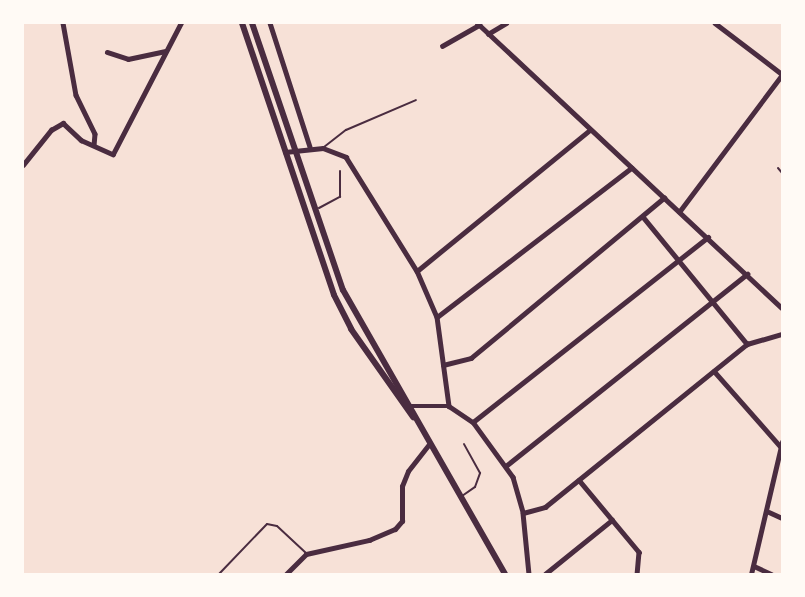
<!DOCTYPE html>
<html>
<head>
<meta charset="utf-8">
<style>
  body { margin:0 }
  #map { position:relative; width:805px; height:597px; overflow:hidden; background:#f7e1d7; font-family:"PT Sans Narrow",sans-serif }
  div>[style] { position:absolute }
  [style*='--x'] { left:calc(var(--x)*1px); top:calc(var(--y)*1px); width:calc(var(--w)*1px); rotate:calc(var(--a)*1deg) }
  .service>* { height:2px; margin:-1px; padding:0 1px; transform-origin:1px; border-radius:1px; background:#4a2c40 }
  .minor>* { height:4.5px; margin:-2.25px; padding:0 2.25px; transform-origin:2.25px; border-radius:2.25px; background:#4a2c40 }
  .tertiary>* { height:5px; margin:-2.5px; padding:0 2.5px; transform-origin:2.5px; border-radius:2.5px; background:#4a2c40 }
  .secondary>* { height:6px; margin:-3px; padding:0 3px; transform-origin:3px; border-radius:3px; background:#4a2c40 }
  span { translate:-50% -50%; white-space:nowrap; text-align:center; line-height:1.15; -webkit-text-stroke:6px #fffaf5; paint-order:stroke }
  .frame { position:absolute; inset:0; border:24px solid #fffaf5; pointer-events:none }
</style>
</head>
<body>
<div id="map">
  <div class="service">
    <div style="--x:324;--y:147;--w:28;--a:-38"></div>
    <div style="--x:346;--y:130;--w:76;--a:-23.2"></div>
    <div style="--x:778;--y:168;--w:6;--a:51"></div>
    <div style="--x:319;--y:208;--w:24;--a:-28"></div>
    <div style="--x:340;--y:197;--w:26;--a:-90"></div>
    <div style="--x:462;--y:496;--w:16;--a:-35"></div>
    <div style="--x:475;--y:487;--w:15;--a:-70"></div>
    <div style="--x:480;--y:473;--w:33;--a:-119"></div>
    <div style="--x:219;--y:574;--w:69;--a:-46.2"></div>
    <div style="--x:267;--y:524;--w:10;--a:11"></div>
    <div style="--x:277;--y:526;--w:40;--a:43"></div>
  </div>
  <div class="minor">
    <div style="--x:63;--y:23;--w:73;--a:79.8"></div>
    <div style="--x:76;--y:95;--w:43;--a:64"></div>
    <div style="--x:95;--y:134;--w:11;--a:95"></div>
    <div style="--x:270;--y:23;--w:130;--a:72.1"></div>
    <div style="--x:715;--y:23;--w:84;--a:37.3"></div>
    <div style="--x:488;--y:34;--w:21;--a:-31"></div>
    <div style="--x:442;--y:46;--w:43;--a:-29.6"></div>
    <div style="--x:107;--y:52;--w:22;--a:18"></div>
    <div style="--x:128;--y:59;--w:38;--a:-12"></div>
    <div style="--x:285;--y:152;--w:38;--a:-6"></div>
    <div style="--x:323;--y:148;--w:25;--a:21"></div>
    <div style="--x:346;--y:157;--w:134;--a:58.1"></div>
    <div style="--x:417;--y:271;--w:50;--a:66.5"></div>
    <div style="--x:437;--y:317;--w:90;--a:82.3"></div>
    <div style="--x:449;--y:406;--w:29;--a:34"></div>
    <div style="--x:473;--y:422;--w:68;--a:54"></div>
    <div style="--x:513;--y:477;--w:37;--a:74"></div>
    <div style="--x:523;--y:513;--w:61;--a:84.4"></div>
    <div style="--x:23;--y:165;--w:45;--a:-51.3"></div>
    <div style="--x:51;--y:130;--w:14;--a:-30"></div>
    <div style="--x:63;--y:123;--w:25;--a:43"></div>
    <div style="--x:81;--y:140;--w:35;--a:24"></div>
    <div style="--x:113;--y:154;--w:148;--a:-62.6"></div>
    <div style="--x:679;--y:212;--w:171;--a:-53.1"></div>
    <div style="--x:644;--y:218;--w:163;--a:50.7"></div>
    <div style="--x:417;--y:271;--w:223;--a:-39.2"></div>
    <div style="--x:437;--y:317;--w:245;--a:-37.5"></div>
    <div style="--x:443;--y:365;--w:29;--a:-14"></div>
    <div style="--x:471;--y:358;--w:251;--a:-39.7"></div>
    <div style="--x:714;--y:371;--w:101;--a:48.6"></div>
    <div style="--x:406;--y:406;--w:43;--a:0"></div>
    <div style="--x:473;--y:422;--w:299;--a:-38.2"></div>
    <div style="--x:507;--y:465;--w:307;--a:-38.5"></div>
    <div style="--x:579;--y:480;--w:94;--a:50.2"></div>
    <div style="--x:639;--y:552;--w:22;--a:95"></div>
    <div style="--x:769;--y:512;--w:14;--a:25"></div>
    <div style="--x:523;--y:513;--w:23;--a:-15"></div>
    <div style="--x:545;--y:507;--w:260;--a:-38.9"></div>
    <div style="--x:747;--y:344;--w:36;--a:-16"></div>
    <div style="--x:754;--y:566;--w:19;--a:25"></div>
    <div style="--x:545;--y:574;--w:86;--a:-38.9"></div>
  </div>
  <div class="tertiary">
    <div style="--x:477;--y:23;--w:417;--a:43.1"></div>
    <div style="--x:286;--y:574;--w:28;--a:-45"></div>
    <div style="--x:306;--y:554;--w:65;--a:-12.5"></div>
    <div style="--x:369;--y:540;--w:28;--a:-23"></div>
    <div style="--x:395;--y:529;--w:11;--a:-49"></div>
    <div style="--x:402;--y:521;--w:35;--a:-90"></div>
    <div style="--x:402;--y:486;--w:16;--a:-68"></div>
    <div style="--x:408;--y:471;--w:34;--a:-52"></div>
    <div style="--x:751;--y:574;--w:136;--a:-76.8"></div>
  </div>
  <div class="secondary">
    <div style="--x:242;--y:23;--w:287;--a:71.3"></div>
    <div style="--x:334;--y:295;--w:38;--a:63"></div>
    <div style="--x:351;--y:329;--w:108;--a:54.8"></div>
    <div style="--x:252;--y:23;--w:282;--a:71.2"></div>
    <div style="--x:343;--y:290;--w:327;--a:60.3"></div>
  </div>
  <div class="frame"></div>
</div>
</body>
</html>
